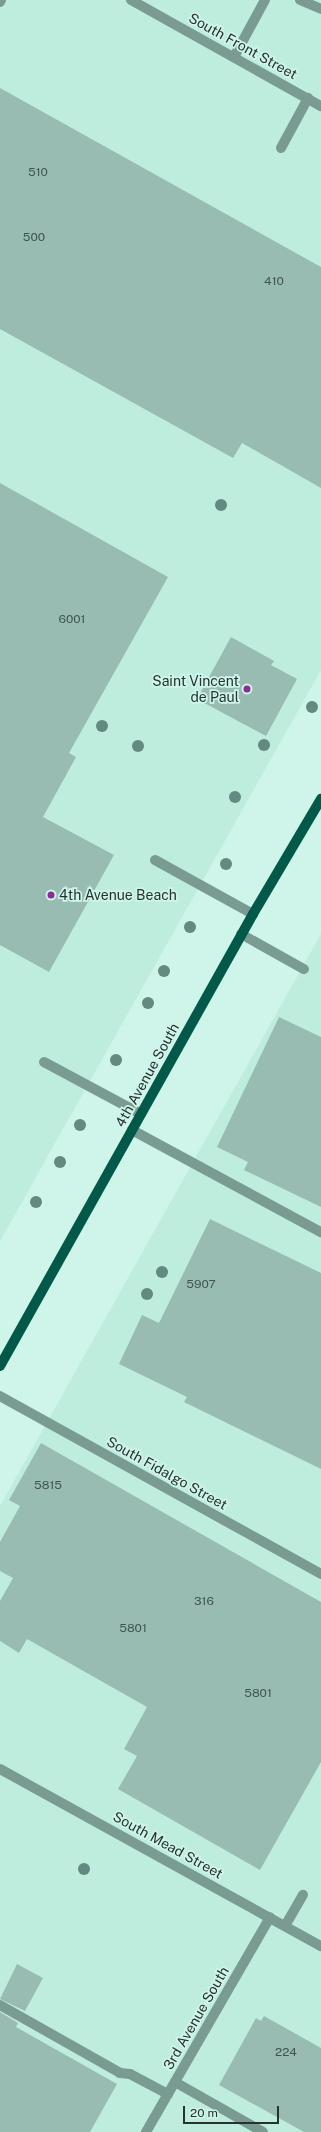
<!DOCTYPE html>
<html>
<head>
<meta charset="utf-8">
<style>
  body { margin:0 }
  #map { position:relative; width:321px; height:2132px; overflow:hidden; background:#cff4e9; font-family:"Public Sans",sans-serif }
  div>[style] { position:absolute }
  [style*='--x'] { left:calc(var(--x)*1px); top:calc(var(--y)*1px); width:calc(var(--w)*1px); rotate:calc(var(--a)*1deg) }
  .built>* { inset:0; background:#beedde }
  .building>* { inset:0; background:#98bcb1 }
  .minor>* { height:10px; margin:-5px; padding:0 5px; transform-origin:5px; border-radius:5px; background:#799b91 }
  .major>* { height:10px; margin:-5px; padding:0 5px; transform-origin:5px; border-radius:5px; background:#035949 }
  .trees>* { width:12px; height:12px; margin:-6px; border-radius:50%; background:#628a80 }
  .dots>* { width:11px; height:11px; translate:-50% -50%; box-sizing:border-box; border:2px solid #cff4e9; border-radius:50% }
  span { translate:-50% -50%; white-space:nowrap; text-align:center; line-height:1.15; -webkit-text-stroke:3.5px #cff4e9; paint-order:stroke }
  .number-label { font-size:12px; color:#415550 }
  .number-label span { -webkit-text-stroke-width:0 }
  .street-label { font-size:14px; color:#24332f }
  .poi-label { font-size:14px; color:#24332f }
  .right { translate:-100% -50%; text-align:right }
  .left { translate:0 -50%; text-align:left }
  .scale { position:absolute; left:183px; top:2106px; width:96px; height:18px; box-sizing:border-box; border:2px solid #24332f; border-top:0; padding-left:5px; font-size:12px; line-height:14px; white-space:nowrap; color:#24332f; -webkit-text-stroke:3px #cff4e9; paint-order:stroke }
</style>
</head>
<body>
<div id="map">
  <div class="built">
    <div style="clip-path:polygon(0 0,321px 0,321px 670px,0 1241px)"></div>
    <div style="clip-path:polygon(321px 934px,321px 2132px,0 2132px,0 1506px)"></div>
  </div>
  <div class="building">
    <div style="clip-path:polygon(0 88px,321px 267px,321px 488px,242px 443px,233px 458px,0 329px)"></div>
    <div style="clip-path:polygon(0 483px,168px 577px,69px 753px,76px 757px,43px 817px,114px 855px,49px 972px,0 945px)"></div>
    <div style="clip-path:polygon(231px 637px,274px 661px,271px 665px,297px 679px,266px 736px,197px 699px)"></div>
    <div style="clip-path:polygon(279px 1017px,321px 1037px,321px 1207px,244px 1170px,248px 1162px,217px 1147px)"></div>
    <div style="clip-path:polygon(210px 1219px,321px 1273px,321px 1469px,184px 1402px,187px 1397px,119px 1364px,142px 1315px,159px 1323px)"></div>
    <div style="clip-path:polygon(41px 1443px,321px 1602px,321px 1762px,260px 1870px,118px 1789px,137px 1756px,124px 1749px,147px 1707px,27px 1639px,19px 1653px,0 1641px,0 1601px,13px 1578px,0 1571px,0 1542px,20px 1506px,9px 1500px)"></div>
    <div style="clip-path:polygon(17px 1964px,43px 1978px,25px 2011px,0 1999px)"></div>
    <div style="clip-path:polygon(0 2012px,18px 2023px,16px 2027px,117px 2084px,90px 2132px,0 2132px)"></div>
    <div style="clip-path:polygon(264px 2016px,321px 2048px,321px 2132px,304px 2132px,219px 2085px,256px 2018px,261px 2021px)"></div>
  </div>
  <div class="minor">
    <div style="--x:131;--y:0;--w:218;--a:29.2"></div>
    <div style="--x:300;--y:0;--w:23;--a:23"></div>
    <div style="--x:0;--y:2;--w:2;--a:-63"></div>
    <div style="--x:234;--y:57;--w:65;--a:-61.5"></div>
    <div style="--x:281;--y:148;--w:57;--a:-61.6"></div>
    <div style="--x:155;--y:860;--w:112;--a:28.9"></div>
    <div style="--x:241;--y:934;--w:72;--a:29.1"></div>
    <div style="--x:44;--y:1062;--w:110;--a:28.2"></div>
    <div style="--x:132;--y:1130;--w:215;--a:28.4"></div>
    <div style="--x:0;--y:1396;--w:367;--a:29"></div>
    <div style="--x:0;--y:1769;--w:367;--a:28.9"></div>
    <div style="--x:285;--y:1926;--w:36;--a:-60"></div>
    <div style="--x:0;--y:2005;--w:138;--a:29.5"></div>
    <div style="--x:120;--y:2073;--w:10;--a:6"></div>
    <div style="--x:130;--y:2074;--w:43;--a:27.8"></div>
    <div style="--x:175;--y:2082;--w:101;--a:29.6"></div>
    <div style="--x:146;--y:2132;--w:248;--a:-60"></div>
  </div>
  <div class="major">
    <div style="--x:0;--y:1366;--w:518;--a:-60.76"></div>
    <div style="--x:253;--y:914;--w:134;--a:-59.4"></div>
  </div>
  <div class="trees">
    <div style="left:221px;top:505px"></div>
    <div style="left:312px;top:707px"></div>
    <div style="left:102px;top:726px"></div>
    <div style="left:264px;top:745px"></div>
    <div style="left:138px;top:746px"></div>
    <div style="left:235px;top:797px"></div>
    <div style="left:226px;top:864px"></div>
    <div style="left:190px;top:927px"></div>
    <div style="left:164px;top:971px"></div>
    <div style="left:148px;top:1003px"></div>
    <div style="left:116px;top:1060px"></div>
    <div style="left:80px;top:1125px"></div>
    <div style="left:60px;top:1162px"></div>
    <div style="left:36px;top:1202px"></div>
    <div style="left:162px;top:1272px"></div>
    <div style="left:147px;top:1294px"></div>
    <div style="left:84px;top:1869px"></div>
  </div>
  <div class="dots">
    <div style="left:247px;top:689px;background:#8d2c95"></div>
    <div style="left:51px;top:895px;background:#8d2c95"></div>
  </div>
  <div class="number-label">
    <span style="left:38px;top:173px">510</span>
    <span style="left:34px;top:238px">500</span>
    <span style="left:274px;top:282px">410</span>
    <span style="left:72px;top:620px">6001</span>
    <span style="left:201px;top:1285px">5907</span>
    <span style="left:48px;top:1486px">5815</span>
    <span style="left:204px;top:1602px">316</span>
    <span style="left:133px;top:1629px">5801</span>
    <span style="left:258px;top:1694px">5801</span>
    <span style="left:286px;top:2053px">224</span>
  </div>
  <div class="street-label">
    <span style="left:243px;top:46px;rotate:29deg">South Front Street</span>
    <span style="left:147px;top:1075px;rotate:-61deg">4th Avenue South</span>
    <span style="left:167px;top:1473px;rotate:29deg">South Fidalgo Street</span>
    <span style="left:168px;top:1845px;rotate:29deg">South Mead Street</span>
    <span style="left:196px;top:2018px;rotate:-60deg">3rd Avenue South</span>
  </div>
  <div class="poi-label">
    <span class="right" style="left:239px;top:689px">Saint Vincent<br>de Paul</span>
    <span class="left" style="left:59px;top:895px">4th Avenue Beach</span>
  </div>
  <div class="scale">20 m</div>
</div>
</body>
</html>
